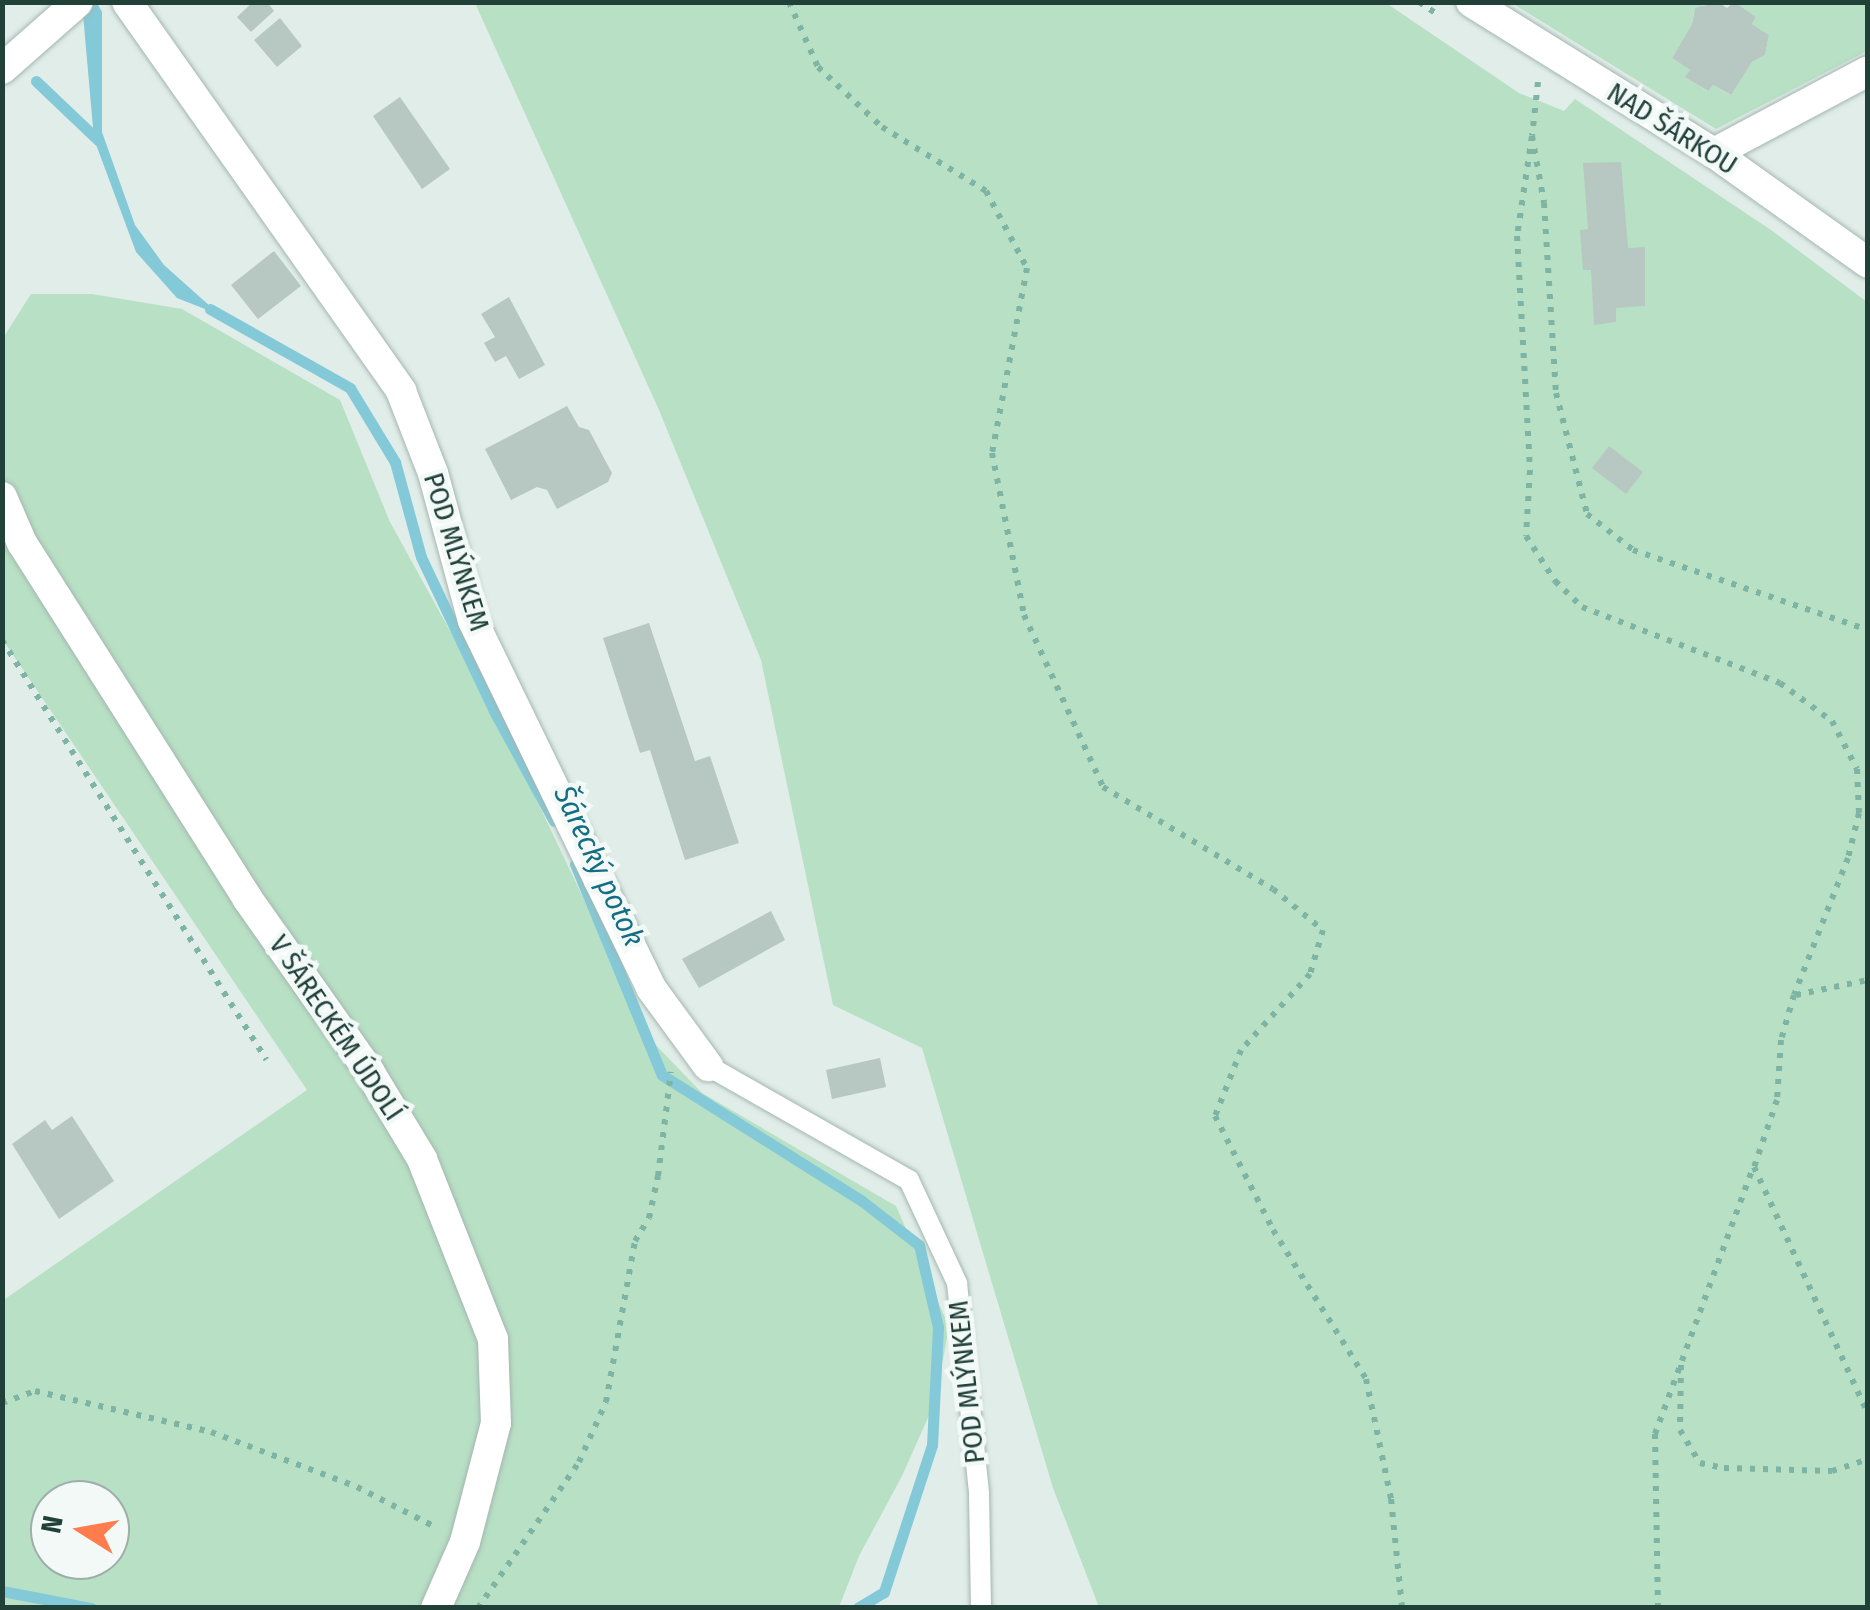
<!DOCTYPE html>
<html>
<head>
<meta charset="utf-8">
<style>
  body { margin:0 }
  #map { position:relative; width:1870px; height:1610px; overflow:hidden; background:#e1ede8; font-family:"Fira Sans Condensed",sans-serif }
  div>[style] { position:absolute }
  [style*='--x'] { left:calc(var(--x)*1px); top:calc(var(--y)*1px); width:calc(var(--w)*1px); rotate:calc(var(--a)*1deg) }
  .green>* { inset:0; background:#b8e0c4 }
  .water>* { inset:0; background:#84c9d8 }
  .stream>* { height:11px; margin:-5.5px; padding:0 5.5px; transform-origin:5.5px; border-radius:5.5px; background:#84c9d8 }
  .building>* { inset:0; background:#b6c8c1 }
  .path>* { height:6px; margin-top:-3px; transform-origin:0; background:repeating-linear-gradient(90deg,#7eb4a4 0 5px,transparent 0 13px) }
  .roads { filter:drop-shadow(0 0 2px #a3b6b0) drop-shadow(0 0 2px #a3b6b0) }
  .service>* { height:20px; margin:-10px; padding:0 10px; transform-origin:10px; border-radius:10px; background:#fff }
  .minor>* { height:30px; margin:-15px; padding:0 15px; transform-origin:15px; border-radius:15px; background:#fff }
  .tertiary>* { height:30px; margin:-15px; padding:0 15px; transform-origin:15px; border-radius:15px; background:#fff }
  span { translate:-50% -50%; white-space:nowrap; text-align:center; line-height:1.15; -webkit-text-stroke:9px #f2f9f6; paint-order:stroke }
  .street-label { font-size:28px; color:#204038 }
  .water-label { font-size:30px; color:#146d82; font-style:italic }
  .frame { position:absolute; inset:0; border:5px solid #204038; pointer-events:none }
  .north { position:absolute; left:30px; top:1480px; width:100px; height:100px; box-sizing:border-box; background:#f2f9f6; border:2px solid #9eafaa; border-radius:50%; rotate:281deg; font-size:28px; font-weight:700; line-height:40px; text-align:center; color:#204038 }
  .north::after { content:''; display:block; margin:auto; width:35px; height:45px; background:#ff7d4d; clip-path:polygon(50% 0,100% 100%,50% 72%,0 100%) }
</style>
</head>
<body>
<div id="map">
  <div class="green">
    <div style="clip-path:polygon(475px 3px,1386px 3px,1519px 93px,1564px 111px,1575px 99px,1771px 230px,1867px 302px,1867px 1607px,1099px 1607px,1053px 1488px,922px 1048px,833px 1005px,761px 660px,659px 410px)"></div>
    <div style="clip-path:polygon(1512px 3px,1707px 3px,1694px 11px,1692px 24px,1672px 58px,1690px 70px,1686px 77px,1707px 91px,1713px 85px,1730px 95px,1752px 62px,1765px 55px,1769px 35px,1752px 24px,1756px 17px,1734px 3px,1867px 3px,1867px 51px,1716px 129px)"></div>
    <div style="clip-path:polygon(evenodd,31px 294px,92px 294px,182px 309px,340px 400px,390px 522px,494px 711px,651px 1040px,702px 1093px,896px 1206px,949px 1327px,935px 1402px,902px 1476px,859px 1556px,839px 1607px,3px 1608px,2px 1301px,307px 1090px,3px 640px,3px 338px,31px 294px,50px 1500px,110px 1500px,110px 1560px,50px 1560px,50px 1500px)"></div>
  </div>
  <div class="water">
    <div style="clip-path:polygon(82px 3px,97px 3px,102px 12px,102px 132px,135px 225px,164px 265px,220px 315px,177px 298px,136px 252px,94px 139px)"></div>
  </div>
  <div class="stream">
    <div style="--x:36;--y:81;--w:86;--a:43.6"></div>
    <div style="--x:210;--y:309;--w:161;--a:29.4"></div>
    <div style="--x:350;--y:388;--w:87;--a:58.7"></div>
    <div style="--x:395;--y:462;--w:98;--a:74.7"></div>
    <div style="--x:421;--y:557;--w:170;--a:64.6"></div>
    <div style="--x:494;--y:711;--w:125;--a:61.4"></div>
    <div style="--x:575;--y:864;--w:228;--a:67.6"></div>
    <div style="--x:662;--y:1075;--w:236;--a:32.2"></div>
    <div style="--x:862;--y:1201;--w:72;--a:37.7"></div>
    <div style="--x:919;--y:1245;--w:84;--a:77"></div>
    <div style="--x:938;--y:1327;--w:118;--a:92.9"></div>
    <div style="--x:932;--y:1445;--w:155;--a:108.1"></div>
    <div style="--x:884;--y:1592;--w:31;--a:149"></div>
    <div style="--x:2;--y:1591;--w:91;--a:10.8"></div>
  </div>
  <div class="building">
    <div style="clip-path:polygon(253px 2px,267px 2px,274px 11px,251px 32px,237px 17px)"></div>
    <div style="clip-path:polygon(1718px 2px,1727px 8px,1734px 2px,1756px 17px,1752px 24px,1769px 35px,1765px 55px,1752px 62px,1731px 95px,1713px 85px,1708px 91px,1685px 77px,1690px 70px,1672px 58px,1692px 24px,1695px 8px)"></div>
    <div style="clip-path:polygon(280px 18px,302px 46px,277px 67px,254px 40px)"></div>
    <div style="clip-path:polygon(400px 97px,450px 169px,422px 189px,373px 116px)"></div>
    <div style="clip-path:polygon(1621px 162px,1628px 248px,1645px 247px,1645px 306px,1616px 308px,1616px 322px,1594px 325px,1591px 270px,1583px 270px,1580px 230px,1588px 229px,1583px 163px)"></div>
    <div style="clip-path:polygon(274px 251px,301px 286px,258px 319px,231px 285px)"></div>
    <div style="clip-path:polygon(509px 297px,545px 365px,519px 379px,506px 356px,495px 362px,484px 343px,495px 337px,481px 314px)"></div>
    <div style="clip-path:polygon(567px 406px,579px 427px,589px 430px,612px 473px,608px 482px,557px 509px,547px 490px,537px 487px,511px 500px,485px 449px)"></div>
    <div style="clip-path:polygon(1609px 446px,1643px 472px,1626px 494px,1592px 468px)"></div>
    <div style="clip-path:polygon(649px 623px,695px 761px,710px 756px,739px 843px,685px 860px,650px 750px,640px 753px,603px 638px)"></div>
    <div style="clip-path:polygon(771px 911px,785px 940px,699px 988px,682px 959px)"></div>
    <div style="clip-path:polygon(880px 1058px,886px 1087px,832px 1099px,826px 1070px)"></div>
    <div style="clip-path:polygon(72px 1116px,114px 1181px,59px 1219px,12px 1144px,45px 1120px,52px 1130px)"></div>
  </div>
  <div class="path">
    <div style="--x:789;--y:2;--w:71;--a:66"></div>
    <div style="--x:818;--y:67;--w:88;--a:43.2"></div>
    <div style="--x:882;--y:127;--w:122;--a:31.6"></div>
    <div style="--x:986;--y:191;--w:87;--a:62"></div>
    <div style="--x:1027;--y:268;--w:188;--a:100.7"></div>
    <div style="--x:992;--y:453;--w:165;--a:78.8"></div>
    <div style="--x:1024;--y:615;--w:189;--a:65.3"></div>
    <div style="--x:1103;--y:787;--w:198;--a:31"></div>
    <div style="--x:1273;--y:889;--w:65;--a:39.4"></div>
    <div style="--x:1323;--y:930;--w:46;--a:106.5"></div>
    <div style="--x:1310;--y:974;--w:103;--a:132.2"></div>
    <div style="--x:1241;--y:1050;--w:71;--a:111.5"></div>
    <div style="--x:1215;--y:1116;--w:128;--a:63"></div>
    <div style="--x:1273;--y:1230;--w:176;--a:58"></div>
    <div style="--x:1366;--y:1379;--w:123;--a:78.2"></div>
    <div style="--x:1391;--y:1499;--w:110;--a:84.2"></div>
    <div style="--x:1419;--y:2;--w:25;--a:34"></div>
    <div style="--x:1538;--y:82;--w:54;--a:96.3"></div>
    <div style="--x:1532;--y:136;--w:68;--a:79.8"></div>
    <div style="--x:1544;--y:203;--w:190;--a:86.4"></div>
    <div style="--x:1556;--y:393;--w:125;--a:75.6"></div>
    <div style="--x:1587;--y:514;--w:58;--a:38"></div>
    <div style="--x:1633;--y:550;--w:248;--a:18.8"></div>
    <div style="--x:1532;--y:136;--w:101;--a:98.5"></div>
    <div style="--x:1517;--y:236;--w:234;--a:86.8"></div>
    <div style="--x:1530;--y:470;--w:66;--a:93.5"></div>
    <div style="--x:1526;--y:536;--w:54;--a:57.2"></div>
    <div style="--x:1555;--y:581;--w:37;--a:44"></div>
    <div style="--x:1582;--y:607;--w:212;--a:21"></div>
    <div style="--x:1780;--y:683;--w:64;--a:36.2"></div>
    <div style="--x:1832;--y:721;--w:54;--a:62.5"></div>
    <div style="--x:1857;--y:769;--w:44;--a:87.4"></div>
    <div style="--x:1859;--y:813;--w:46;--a:103.7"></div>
    <div style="--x:1848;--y:858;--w:147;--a:111.5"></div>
    <div style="--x:1794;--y:995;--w:47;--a:106.1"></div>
    <div style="--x:1781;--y:1040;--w:60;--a:93.8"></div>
    <div style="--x:1777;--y:1100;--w:71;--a:108.9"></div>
    <div style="--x:1754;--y:1167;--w:272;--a:65.2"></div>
    <div style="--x:2;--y:640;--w:496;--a:57.8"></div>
    <div style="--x:1796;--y:995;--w:74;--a:-11.8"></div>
    <div style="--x:1681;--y:1365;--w:65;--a:90.9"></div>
    <div style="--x:1680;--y:1430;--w:39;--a:59"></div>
    <div style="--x:1700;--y:1463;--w:25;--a:12"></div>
    <div style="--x:1724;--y:1468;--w:108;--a:1.6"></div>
    <div style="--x:1832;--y:1471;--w:38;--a:-18"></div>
    <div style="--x:2;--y:1403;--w:35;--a:-20"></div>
    <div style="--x:35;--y:1391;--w:181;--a:13.1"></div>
    <div style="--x:211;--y:1432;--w:156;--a:20.6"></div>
    <div style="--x:357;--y:1487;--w:90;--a:27.1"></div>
    <div style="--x:478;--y:1608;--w:178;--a:-55.3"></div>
    <div style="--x:579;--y:1462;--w:66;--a:-65.8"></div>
    <div style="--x:606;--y:1402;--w:164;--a:-79.8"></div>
    <div style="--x:635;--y:1241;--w:27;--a:-59"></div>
    <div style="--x:649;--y:1218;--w:43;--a:-77.9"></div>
    <div style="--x:658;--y:1176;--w:105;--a:-82.9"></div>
    <div style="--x:1658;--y:1608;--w:174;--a:-91"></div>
    <div style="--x:1655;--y:1434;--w:283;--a:-69.8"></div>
  </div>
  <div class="roads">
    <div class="service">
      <div style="--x:708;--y:1066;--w:231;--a:29.6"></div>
      <div style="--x:909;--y:1180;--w:114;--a:65"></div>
      <div style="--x:957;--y:1283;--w:211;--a:84"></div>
      <div style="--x:979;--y:1493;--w:115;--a:89"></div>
    </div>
    <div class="minor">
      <div style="--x:127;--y:2;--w:476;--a:54.8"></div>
      <div style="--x:401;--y:391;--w:88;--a:68.7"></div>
      <div style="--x:433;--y:473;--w:153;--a:74.9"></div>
      <div style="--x:473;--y:621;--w:408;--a:64.1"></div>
      <div style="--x:651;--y:988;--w:97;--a:53.8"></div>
      <div style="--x:1471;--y:2;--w:286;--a:31.9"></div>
      <div style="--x:1714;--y:153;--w:189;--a:35.5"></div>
      <div style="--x:2;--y:69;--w:101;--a:-41.4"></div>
      <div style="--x:1714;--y:153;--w:174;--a:-28"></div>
    </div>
    <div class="tertiary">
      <div style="--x:2;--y:497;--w:50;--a:66.5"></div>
      <div style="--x:22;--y:543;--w:420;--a:57.6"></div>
      <div style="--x:247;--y:898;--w:212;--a:54.8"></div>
      <div style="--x:369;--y:1071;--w:103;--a:58.9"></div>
      <div style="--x:422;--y:1159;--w:193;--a:68.5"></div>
      <div style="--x:493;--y:1339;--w:84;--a:88"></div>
      <div style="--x:496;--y:1423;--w:123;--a:104.6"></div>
      <div style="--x:465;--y:1542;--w:72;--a:113.7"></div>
    </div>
  </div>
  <div class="street-label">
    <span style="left:1672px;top:129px;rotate:32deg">NAD ŠÁRKOU</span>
    <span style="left:456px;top:552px;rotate:73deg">POD MLÝNKEM</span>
    <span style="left:336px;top:1028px;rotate:56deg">V ŠÁRECKÉM ÚDOLÍ</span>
    <span style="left:967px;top:1382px;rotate:-96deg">POD MLÝNKEM</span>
  </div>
  <div class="water-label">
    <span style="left:599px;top:866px;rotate:65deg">Šárecký potok</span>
  </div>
  <div class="frame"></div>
  <div class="north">N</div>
</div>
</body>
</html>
